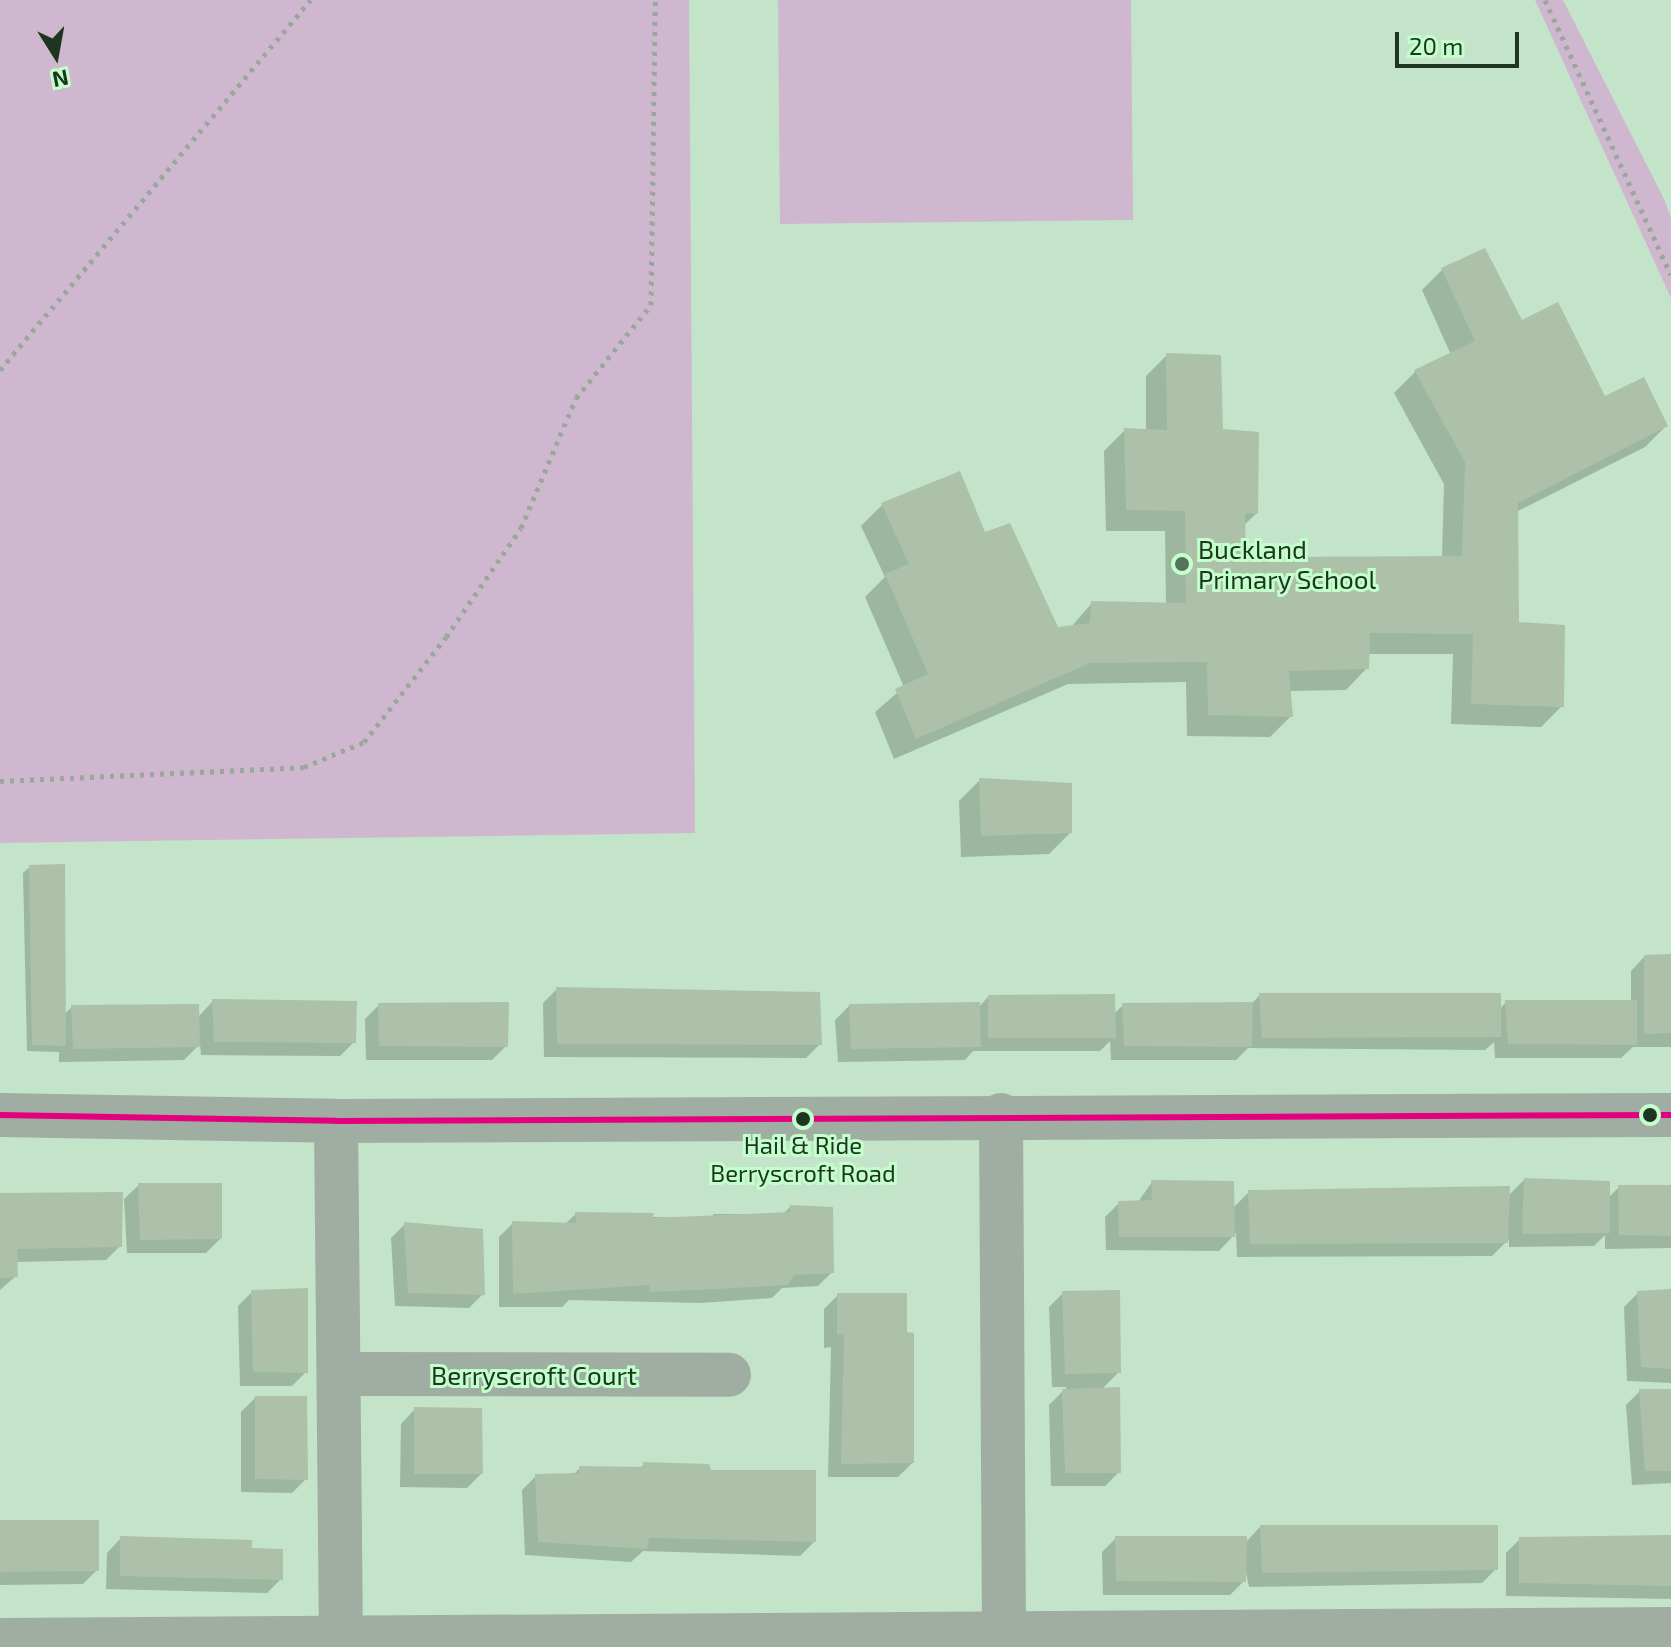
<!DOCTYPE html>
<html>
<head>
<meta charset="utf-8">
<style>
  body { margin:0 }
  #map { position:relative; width:1671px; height:1647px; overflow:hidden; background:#c3e4c8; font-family:"Exo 2",sans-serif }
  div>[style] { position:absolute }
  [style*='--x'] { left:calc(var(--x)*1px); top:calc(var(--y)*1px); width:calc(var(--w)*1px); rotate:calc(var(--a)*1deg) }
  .green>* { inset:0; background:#d0b7d0 }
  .shadow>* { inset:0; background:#0003 }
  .building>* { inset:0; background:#acc1a8 }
  .path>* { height:5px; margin-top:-2.5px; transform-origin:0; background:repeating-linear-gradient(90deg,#99a89b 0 4px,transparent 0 10px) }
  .minor>* { height:44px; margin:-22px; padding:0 22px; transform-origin:22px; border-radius:22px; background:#a0ada2 }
  .bus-1>* { height:6px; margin:-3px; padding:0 3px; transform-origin:3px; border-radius:3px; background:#e5007d }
  .dots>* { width:22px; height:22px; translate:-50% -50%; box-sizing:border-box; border:4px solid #c3ffcb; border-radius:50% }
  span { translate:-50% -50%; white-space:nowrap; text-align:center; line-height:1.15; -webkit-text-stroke:6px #c3ffcb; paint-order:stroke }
  .bus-label { font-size:24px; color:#1d3521 }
  .poi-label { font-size:26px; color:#1d3521 }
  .left { translate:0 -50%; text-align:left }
  .street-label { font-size:26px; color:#1d3521 }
  .north { position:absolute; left:16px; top:16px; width:80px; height:80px; -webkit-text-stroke:6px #c3ffcb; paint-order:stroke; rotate:169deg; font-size:22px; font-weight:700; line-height:32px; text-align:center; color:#1d3521 }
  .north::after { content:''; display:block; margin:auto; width:28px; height:36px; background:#1d3521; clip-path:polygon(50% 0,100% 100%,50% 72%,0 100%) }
  .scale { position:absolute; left:1395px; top:32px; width:124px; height:36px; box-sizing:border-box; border:4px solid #1d3521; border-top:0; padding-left:10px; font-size:24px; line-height:28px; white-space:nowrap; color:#1d3521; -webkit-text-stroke:6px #c3ffcb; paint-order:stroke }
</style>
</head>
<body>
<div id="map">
  <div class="green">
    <div style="clip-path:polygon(0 0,689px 0,695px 833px,0 843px)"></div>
    <div style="clip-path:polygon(778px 0,1131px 0,1133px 220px,780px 224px)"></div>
    <div style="clip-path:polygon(1535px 0,1563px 0,1664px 199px,1671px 218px,1671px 298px)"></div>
  </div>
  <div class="shadow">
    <div style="clip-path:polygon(1443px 269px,1521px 322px,1604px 399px,1666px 426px,1645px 447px,1516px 512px,1517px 624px,1562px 706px,1541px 727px,1451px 724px,1453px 654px,1367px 654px,1367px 668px,1346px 690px,1289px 691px,1291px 716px,1270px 737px,1187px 736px,1186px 682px,1068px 684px,894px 759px,875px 712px,904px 687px,865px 597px,885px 577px,861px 526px,882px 505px,984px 535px,1056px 629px,1071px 627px,1092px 603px,1166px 605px,1165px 531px,1106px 531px,1104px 451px,1125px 430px,1146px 431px,1146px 376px,1167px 355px,1221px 431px,1256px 514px,1243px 526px,1244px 559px,1442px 558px,1444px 484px,1394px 393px,1415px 372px,1451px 355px,1422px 290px)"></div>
    <div style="clip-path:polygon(980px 780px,1070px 833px,1049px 854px,961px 857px,959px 801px)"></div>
    <div style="clip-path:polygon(30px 867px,64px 1014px,72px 1007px,198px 1017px,213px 1001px,354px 1042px,340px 1056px,201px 1055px,200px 1044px,184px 1060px,59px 1062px,59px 1052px,27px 1051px,23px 873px)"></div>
    <div style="clip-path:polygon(1645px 956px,1671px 956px,1671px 1047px,1633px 1047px,1621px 1058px,1495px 1058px,1494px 1042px,1485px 1050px,1248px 1048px,1236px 1060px,1111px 1060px,1110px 1041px,1100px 1051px,973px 1051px,965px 1060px,838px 1062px,835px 1020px,849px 1006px,978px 1008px,988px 997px,1114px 1014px,1123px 1005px,1251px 1004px,1260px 995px,1499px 1010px,1506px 1002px,1631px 1002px,1631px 971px)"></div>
    <div style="clip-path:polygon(557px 989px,820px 1044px,806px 1058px,544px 1057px,543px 1003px)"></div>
    <div style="clip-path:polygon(379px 1005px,506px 1046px,492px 1060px,366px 1060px,365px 1019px)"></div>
    <div style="clip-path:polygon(1524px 1180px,1608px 1198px,1619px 1187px,1671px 1187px,1671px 1248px,1605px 1249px,1605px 1235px,1594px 1246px,1509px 1247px,1509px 1239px,1492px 1256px,1237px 1257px,1236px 1233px,1219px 1251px,1106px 1250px,1105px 1217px,1119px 1203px,1138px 1202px,1152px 1182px,1232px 1209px,1249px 1192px,1507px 1197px)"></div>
    <div style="clip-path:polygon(139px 1185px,220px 1239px,206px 1253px,127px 1253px,124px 1199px)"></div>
    <div style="clip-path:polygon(0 1195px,120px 1246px,106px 1260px,15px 1262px,16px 1276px,0 1290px)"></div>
    <div style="clip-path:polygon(790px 1207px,832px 1272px,818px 1286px,782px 1288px,772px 1298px,700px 1303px,569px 1300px,562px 1307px,499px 1307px,499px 1237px,513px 1223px,565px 1224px,576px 1214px,709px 1219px,714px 1214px,783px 1214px)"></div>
    <div style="clip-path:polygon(405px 1224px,483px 1294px,469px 1308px,395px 1306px,391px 1238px)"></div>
    <div style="clip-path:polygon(1671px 1291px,1671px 1383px,1627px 1381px,1624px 1307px,1638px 1293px)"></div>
    <div style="clip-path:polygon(252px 1292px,306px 1372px,292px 1386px,240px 1386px,238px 1306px)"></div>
    <div style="clip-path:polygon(1063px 1293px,1119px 1372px,1101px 1390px,1119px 1472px,1105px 1486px,1051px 1486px,1049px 1405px,1067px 1387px,1052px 1387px,1049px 1307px)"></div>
    <div style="clip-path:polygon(838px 1295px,912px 1463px,898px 1477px,828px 1477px,831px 1347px,824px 1348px,824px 1309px)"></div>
    <div style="clip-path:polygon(1640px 1391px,1671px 1391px,1671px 1483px,1632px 1485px,1626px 1405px)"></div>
    <div style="clip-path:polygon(255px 1398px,306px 1479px,292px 1493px,241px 1492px,241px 1412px)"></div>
    <div style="clip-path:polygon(415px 1409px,481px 1474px,467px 1488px,400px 1487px,401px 1424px)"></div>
    <div style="clip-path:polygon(644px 1464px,709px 1472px,814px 1542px,800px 1556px,643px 1551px,631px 1562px,525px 1555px,522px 1490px,536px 1476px,573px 1475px,580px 1468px,639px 1469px)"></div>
    <div style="clip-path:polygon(0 1522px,97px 1570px,83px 1584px,0 1585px)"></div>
    <div style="clip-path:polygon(1260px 1527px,1496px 1569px,1482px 1583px,1249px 1587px,1245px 1567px,1244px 1581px,1230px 1595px,1103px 1595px,1102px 1552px,1116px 1538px,1245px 1543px)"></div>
    <div style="clip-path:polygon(1671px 1537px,1671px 1599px,1506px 1596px,1506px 1553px,1520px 1539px)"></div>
    <div style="clip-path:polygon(121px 1538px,249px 1550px,281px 1579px,267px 1593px,106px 1589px,107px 1553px)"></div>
  </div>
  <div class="building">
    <div style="clip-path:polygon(1485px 248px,1522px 320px,1558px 302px,1605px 396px,1644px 377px,1668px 426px,1518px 503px,1519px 622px,1565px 625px,1564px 707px,1471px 704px,1473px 634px,1370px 633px,1369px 669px,1289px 671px,1293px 717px,1208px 715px,1207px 662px,1090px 663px,916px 739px,895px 689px,928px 674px,885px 574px,909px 564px,881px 503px,960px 471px,985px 532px,1010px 523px,1058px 627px,1090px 623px,1091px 601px,1186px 603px,1185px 511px,1126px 510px,1124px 428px,1167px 430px,1166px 353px,1221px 355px,1223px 429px,1259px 432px,1258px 514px,1245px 513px,1246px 557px,1462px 556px,1465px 462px,1414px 370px,1475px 341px,1441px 268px)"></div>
    <div style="clip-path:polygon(979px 778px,1072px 783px,1072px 833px,981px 836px)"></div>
    <div style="clip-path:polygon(65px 864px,66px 1046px,32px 1045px,29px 865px)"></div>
    <div style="clip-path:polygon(1671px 954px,1671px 1033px,1644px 1034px,1644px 955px)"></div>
    <div style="clip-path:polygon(556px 987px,820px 992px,822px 1045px,557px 1044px)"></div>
    <div style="clip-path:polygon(1259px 993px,1501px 993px,1501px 1037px,1262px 1038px)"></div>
    <div style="clip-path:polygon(1115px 994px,1116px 1038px,988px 1038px,988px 995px)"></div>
    <div style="clip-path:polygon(212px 999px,357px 1001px,356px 1043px,214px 1042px)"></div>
    <div style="clip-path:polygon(1505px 1000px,1637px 1000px,1637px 1045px,1508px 1044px)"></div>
    <div style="clip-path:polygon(509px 1002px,508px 1047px,379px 1046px,378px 1003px)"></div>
    <div style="clip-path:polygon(980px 1002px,981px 1047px,851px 1049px,849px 1004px)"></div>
    <div style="clip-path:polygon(1253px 1002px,1252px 1047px,1124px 1046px,1122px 1003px)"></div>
    <div style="clip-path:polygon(199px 1004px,200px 1047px,73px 1049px,71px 1005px)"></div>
    <div style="clip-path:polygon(1524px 1178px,1610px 1181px,1610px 1233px,1522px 1234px)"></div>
    <div style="clip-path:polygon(1151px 1180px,1234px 1181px,1235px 1237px,1119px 1237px,1118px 1201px,1152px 1200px)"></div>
    <div style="clip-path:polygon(138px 1183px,222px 1183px,222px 1239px,140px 1240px)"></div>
    <div style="clip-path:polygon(1618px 1185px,1671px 1185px,1671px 1236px,1619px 1235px)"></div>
    <div style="clip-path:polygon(1510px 1186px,1508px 1243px,1250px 1244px,1248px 1190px)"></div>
    <div style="clip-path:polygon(123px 1192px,122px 1247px,17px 1249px,18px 1277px,0 1278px,0 1193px)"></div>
    <div style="clip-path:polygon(790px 1205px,833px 1207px,834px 1273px,794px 1275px,788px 1285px,716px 1289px,650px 1292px,649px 1285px,513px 1294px,512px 1221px,576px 1223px,575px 1212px,654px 1213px,653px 1218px,790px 1212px)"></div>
    <div style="clip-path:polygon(404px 1222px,483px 1229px,485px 1295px,408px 1293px)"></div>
    <div style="clip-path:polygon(308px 1288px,308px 1373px,253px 1372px,251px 1290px)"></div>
    <div style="clip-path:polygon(1671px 1289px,1671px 1369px,1641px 1367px,1637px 1291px)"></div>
    <div style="clip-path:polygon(1120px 1290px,1121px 1373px,1065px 1374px,1062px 1291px)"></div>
    <div style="clip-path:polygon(837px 1293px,907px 1293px,907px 1332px,914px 1333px,914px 1463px,841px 1464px,844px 1334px,837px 1335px)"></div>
    <div style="clip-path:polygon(1120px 1387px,1121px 1473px,1065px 1473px,1062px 1389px)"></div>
    <div style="clip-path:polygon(1639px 1389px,1671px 1389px,1671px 1471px,1645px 1471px)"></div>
    <div style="clip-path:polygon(255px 1396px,307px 1396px,308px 1480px,255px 1479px)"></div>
    <div style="clip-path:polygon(414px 1407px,482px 1408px,483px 1474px,414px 1474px)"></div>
    <div style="clip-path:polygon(643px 1462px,709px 1464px,711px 1470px,816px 1470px,816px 1542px,649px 1538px,647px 1549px,538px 1542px,535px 1474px,579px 1473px,579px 1466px,643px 1467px)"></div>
    <div style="clip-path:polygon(0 1520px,99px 1520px,99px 1571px,0 1572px)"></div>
    <div style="clip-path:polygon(1260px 1525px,1498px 1525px,1498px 1570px,1262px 1573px)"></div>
    <div style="clip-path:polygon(1671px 1535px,1671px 1586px,1519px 1583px,1519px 1537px)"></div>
    <div style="clip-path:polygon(120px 1536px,252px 1540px,252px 1548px,283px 1549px,283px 1580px,120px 1576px)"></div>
    <div style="clip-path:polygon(1115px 1536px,1247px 1536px,1246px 1582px,1116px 1581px)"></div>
  </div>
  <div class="path">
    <div style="--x:1545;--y:0;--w:302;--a:65.4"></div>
    <div style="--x:0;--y:370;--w:483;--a:-50"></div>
    <div style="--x:0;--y:781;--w:304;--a:-2.6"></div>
    <div style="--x:304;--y:767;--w:65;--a:-22.6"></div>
    <div style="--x:364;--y:742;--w:133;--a:-52"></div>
    <div style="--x:446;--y:637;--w:132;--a:-55.5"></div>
    <div style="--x:521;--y:528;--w:141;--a:-67.1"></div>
    <div style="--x:576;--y:398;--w:119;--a:-51.1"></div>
    <div style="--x:651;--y:305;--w:305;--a:-89.2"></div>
  </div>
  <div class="minor">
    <div style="--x:0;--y:1115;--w:336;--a:1"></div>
    <div style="--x:336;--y:1121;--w:1335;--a:-0.26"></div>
    <div style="--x:1001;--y:1115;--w:521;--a:89.67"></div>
    <div style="--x:336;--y:1121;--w:520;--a:89.45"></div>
    <div style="--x:339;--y:1374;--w:390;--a:0.1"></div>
    <div style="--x:0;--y:1640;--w:1671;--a:-0.38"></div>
  </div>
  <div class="bus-1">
    <div style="--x:0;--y:1115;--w:336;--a:1"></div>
    <div style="--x:336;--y:1121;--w:1335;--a:-0.26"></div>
  </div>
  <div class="dots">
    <div style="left:1182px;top:564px;background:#57725b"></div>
    <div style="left:1650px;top:1115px;background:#1d3521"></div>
    <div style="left:803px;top:1119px;background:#1d3521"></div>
  </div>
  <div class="bus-label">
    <span style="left:803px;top:1159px">Hail &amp; Ride<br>Berryscroft Road</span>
  </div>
  <div class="poi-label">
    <span class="left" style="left:1198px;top:564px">Buckland<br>Primary School</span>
  </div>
  <div class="street-label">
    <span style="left:534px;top:1375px">Berryscroft Court</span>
  </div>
  <div class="north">N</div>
  <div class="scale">20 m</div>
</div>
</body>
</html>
